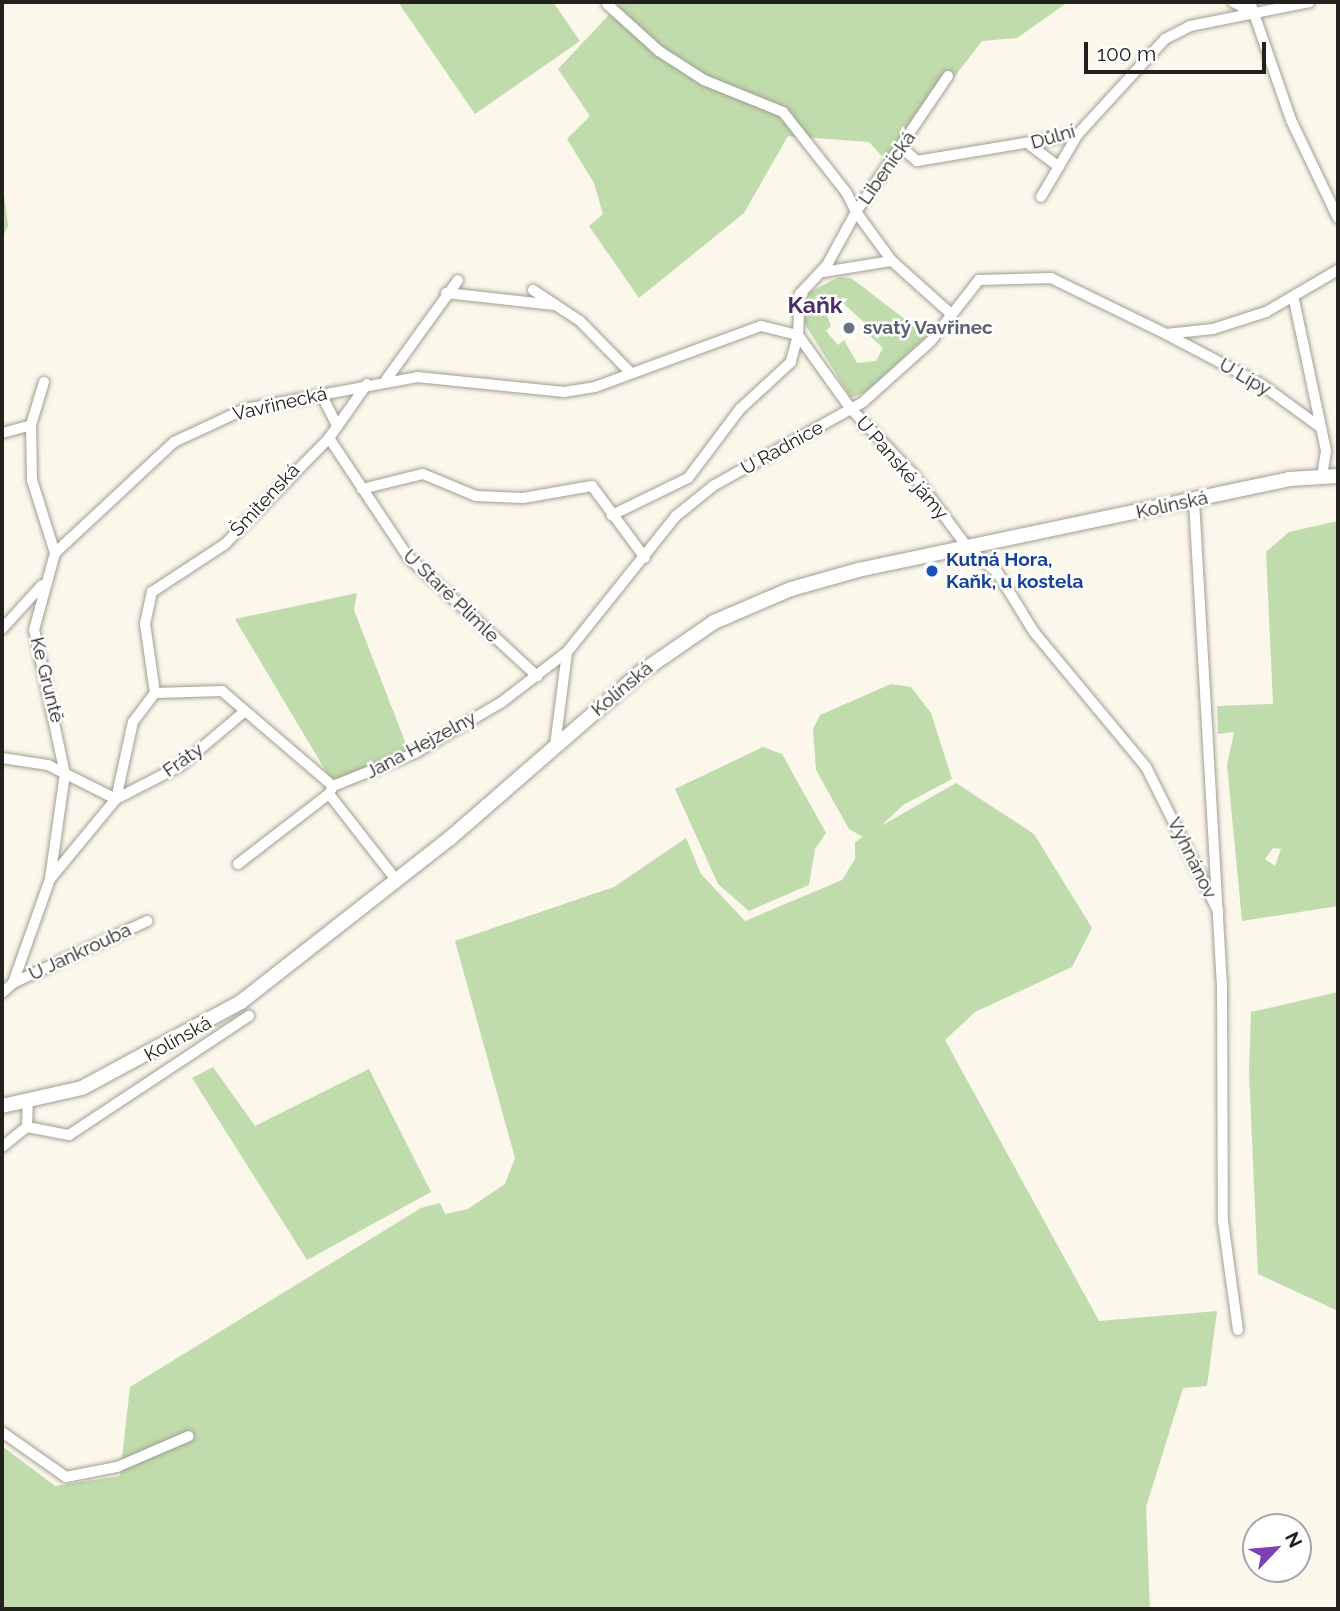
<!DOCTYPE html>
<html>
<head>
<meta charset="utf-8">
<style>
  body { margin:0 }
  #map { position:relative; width:1340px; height:1611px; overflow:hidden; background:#fbf7eb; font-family:Raleway,sans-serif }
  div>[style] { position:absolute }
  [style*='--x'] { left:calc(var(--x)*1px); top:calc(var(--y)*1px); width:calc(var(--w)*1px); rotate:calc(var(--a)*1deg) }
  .green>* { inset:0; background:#c0dbac }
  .roads { filter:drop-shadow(0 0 2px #a29e93) drop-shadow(0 0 2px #a29e93) }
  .minor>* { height:10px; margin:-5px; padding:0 5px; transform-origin:5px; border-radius:5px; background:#fff }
  .tertiary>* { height:14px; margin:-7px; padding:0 7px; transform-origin:7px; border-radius:7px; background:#fff }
  .dots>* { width:19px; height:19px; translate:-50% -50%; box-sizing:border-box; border:4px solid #fff; border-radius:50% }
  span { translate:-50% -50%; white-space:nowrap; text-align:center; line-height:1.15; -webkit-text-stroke:5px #fff; paint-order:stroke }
  .street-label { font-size:19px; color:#22211d }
  .worship-label { font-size:19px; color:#5b616d; font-weight:700 }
  .left { translate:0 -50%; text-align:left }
  .transit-label { font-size:19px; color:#164399; font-weight:700 }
  .quarter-label { font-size:23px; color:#4b2e68; font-weight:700 }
  .frame { position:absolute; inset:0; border:4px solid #22211d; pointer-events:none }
  .north { position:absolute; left:1242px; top:1513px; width:70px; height:70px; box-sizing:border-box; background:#fff; border:2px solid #a7a6a5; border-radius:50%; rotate:64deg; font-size:19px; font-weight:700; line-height:28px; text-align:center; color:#22211d }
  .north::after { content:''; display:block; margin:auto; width:24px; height:32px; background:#7e40b6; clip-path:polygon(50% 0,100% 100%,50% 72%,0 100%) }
  .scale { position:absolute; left:1084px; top:42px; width:182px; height:32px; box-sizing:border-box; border:4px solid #22211d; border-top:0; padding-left:9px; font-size:21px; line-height:24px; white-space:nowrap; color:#22211d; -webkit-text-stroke:5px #fff; paint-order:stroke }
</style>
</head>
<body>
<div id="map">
  <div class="green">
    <div style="clip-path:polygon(398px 2px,553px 2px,580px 41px,475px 114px)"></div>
    <div style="clip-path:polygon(621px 2px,1068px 2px,1017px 38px,982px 41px,888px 163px,869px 142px,788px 136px,744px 213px,639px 298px,589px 226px,603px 214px,594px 183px,567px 139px,590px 116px,558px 69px)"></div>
    <div style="clip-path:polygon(2px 179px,8px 226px,2px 238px)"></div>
    <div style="clip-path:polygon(evenodd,839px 277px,851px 278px,927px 336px,867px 391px,851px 398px,803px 321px,806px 294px,839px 277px,835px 296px,874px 331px,869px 335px,883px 348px,876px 361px,857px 363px,844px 340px,838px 345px,826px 331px,831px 326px,823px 306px,835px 296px)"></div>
    <div style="clip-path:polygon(evenodd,1338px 521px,1338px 906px,1242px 921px,1227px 765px,1234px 732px,1218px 734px,1217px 706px,1273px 704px,1266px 552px,1289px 532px,1338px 521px,1273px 848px,1281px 849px,1275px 866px,1265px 859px,1273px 848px)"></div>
    <div style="clip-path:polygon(357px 593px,354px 610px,411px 757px,333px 783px,235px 619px)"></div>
    <div style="clip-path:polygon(891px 684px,911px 687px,931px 713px,952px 779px,903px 805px,881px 826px,956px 783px,1034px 834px,1092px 928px,1072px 967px,975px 1012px,945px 1040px,1099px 1321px,1217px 1311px,1207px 1386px,1183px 1388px,1146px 1507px,1150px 1609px,2px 1609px,2px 1446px,55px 1486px,120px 1476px,130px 1387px,421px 1208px,440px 1203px,445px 1214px,468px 1209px,505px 1184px,515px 1158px,455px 941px,614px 887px,686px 838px,701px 874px,745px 921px,842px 880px,855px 859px,855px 842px,863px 837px,849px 829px,816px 770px,813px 729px,820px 715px)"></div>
    <div style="clip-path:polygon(763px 747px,782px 754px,826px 833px,815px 849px,809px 885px,749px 911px,718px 884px,675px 789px)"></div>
    <div style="clip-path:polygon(1338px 992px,1338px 1311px,1258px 1274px,1249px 1072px,1251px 1012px)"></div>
    <div style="clip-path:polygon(213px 1067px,255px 1126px,369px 1069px,431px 1192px,307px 1260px,192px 1078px)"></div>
  </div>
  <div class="roads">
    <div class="minor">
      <div style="--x:1233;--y:2;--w:18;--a:29"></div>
      <div style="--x:1250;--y:2;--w:125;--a:70.8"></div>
      <div style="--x:1291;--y:120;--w:109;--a:64.4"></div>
      <div style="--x:607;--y:4;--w:70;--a:42.1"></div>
      <div style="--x:659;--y:51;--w:54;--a:32.8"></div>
      <div style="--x:704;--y:80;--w:85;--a:22.1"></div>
      <div style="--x:783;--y:112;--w:102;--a:51.8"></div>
      <div style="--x:846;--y:192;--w:22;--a:63"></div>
      <div style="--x:856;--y:212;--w:60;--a:118.7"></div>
      <div style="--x:827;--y:265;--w:40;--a:133"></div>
      <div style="--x:800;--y:294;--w:41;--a:92.8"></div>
      <div style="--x:798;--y:335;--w:91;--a:54.4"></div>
      <div style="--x:851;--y:409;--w:90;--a:46.4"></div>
      <div style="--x:913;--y:474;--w:92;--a:53.4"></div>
      <div style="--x:968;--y:548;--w:38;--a:40"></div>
      <div style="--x:997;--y:572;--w:70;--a:58.3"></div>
      <div style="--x:1034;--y:632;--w:175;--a:50.3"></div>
      <div style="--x:1146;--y:767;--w:161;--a:63.4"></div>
      <div style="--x:948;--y:76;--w:164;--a:124.1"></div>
      <div style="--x:856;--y:212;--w:61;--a:53.7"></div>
      <div style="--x:892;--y:261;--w:79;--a:41.9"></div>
      <div style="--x:1030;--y:145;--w:36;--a:37"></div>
      <div style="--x:902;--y:148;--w:20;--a:41"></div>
      <div style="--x:917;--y:161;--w:163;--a:-9.5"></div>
      <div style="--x:1078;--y:134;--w:129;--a:-47.5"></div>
      <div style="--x:1165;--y:39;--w:28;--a:-27"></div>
      <div style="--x:1190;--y:26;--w:122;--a:-11.3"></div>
      <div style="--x:1041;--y:197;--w:73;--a:-59.6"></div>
      <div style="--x:823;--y:272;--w:70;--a:-9.1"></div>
      <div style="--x:533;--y:290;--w:56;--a:33.4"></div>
      <div style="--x:580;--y:321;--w:71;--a:45.6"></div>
      <div style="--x:446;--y:293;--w:109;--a:6.3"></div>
      <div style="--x:1294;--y:300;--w:154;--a:78"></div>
      <div style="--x:1326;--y:451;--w:25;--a:99"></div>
      <div style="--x:1166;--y:334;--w:107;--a:27.8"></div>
      <div style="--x:1261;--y:384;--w:73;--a:36.1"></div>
      <div style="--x:386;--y:380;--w:123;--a:-54.2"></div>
      <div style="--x:322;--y:396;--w:34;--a:63"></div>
      <div style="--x:2;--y:433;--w:30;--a:-15"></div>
      <div style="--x:329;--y:438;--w:143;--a:56.4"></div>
      <div style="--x:408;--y:557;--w:176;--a:42.7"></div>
      <div style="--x:362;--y:489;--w:63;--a:-13.8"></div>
      <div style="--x:423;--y:474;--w:57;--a:22.5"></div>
      <div style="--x:476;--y:496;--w:47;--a:2.4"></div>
      <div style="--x:523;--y:498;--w:70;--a:-9.9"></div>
      <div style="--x:592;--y:486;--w:89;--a:53.6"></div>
      <div style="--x:1194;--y:501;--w:482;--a:86.7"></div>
      <div style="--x:1222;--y:982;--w:239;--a:89.8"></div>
      <div style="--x:1223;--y:1221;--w:110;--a:82.2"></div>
      <div style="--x:55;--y:553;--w:163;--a:-43"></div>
      <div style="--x:174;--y:442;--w:78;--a:-24.9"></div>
      <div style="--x:245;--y:409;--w:175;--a:-10.5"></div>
      <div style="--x:417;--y:377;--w:148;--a:5.8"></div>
      <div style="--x:564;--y:392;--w:31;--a:-9"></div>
      <div style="--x:595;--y:387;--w:177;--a:-20.2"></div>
      <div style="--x:761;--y:326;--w:38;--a:14"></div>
      <div style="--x:798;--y:335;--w:28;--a:105"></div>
      <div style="--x:791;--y:362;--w:69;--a:137.3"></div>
      <div style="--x:740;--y:409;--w:86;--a:127"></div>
      <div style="--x:688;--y:478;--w:85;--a:154"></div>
      <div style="--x:2;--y:629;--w:59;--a:-47.7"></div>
      <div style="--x:155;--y:693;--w:67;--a:-1.7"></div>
      <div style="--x:222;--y:691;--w:146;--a:40.6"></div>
      <div style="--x:555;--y:746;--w:95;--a:-82.7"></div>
      <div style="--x:567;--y:652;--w:174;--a:-51.3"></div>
      <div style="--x:676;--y:516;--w:48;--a:-39"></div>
      <div style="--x:713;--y:486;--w:172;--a:-29.2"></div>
      <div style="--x:863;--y:402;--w:91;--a:-41.9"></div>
      <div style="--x:931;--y:341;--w:78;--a:-51.8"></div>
      <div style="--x:979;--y:280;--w:72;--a:-1.6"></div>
      <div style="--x:1051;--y:278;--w:128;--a:26"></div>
      <div style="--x:1166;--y:334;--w:47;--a:-6.1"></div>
      <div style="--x:1213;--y:329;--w:56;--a:-17.8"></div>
      <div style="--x:1266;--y:312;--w:83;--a:-30.3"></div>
      <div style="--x:2;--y:758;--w:47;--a:8.7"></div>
      <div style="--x:48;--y:765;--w:76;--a:26.6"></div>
      <div style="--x:333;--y:786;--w:88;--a:-21.9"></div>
      <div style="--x:415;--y:753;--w:101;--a:-30.4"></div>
      <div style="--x:502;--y:702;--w:78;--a:-37.7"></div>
      <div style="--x:333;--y:786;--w:9;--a:117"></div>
      <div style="--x:329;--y:794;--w:110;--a:52"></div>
      <div style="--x:116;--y:799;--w:79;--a:-77.6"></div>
      <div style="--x:133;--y:722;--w:36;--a:-53"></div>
      <div style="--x:155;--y:693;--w:70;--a:-98.2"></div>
      <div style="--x:145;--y:624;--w:33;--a:-78"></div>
      <div style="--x:152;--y:592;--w:87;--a:-33.3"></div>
      <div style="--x:225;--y:544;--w:148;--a:-45.5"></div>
      <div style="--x:329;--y:438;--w:66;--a:-54.9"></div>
      <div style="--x:238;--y:864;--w:115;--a:-37.6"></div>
      <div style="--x:50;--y:879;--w:104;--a:-50.5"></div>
      <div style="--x:116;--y:799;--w:72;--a:-27.3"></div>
      <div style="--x:180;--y:766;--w:84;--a:-40.2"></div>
      <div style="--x:13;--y:983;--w:148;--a:-24.8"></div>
      <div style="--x:2;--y:993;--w:15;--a:-42"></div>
      <div style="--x:13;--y:983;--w:110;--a:-70.4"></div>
      <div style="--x:50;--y:879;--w:106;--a:-81.9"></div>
      <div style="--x:65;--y:774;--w:147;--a:-102.1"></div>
      <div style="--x:34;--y:630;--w:80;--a:-74.7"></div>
      <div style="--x:55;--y:553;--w:77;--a:-107.5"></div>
      <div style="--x:32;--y:480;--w:55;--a:-91"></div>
      <div style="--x:31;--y:425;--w:45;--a:-73.2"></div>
      <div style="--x:27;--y:1127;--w:43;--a:10.8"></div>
      <div style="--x:69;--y:1135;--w:216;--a:-33.5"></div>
      <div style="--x:2;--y:1147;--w:32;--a:-39"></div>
      <div style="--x:27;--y:1127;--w:27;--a:-88"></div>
      <div style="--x:2;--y:1432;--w:78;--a:35.1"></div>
      <div style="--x:66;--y:1477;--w:52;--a:-11.1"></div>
      <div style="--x:117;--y:1467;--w:78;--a:-23.3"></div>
    </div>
    <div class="tertiary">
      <div style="--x:2;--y:1106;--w:82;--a:-12.7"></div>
      <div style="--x:82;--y:1088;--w:181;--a:-28.4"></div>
      <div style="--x:241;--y:1002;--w:264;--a:-38.1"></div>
      <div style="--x:449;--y:839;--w:253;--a:-41"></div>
      <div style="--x:640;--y:673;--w:90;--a:-34.6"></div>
      <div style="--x:714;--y:622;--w:84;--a:-23.2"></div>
      <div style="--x:791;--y:589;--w:70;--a:-15.8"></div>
      <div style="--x:858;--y:570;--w:441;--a:-11.9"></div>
      <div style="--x:1289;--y:479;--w:49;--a:-3.5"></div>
    </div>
  </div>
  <div class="dots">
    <div style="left:849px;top:328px;background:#6b7280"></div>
    <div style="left:932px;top:571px;background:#1a4fb4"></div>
  </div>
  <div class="street-label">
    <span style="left:1053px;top:137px;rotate:-16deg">Důlní</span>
    <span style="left:887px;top:168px;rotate:-55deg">Libenická</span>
    <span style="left:1245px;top:377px;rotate:30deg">U Lípy</span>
    <span style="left:280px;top:404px;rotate:-13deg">Vavřinecká</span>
    <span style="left:782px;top:448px;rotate:-29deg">U Radnice</span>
    <span style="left:902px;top:468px;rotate:49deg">U Panské jámy</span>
    <span style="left:265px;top:500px;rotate:-47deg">Šmitenská</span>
    <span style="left:1172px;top:505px;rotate:-12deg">Kolínská</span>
    <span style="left:451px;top:596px;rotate:44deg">U Staré Plimle</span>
    <span style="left:47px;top:680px;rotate:76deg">Ke Gruntě</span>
    <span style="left:622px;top:689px;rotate:-40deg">Kolínská</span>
    <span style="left:421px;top:745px;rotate:-28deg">Jana Hejzelny</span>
    <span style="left:183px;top:760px;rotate:-35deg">Fráty</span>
    <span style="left:1192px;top:858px;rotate:64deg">Vyhnánov</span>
    <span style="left:80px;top:952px;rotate:-25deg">U Jankrouba</span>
    <span style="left:178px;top:1039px;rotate:-29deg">Kolínská</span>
  </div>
  <div class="worship-label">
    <span class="left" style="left:863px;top:328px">svatý Vavřinec</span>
  </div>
  <div class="transit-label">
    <span class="left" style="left:946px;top:571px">Kutná Hora,<br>Kaňk, u kostela</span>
  </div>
  <div class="quarter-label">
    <span style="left:815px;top:305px">Kaňk</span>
  </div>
  <div class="frame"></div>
  <div class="north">N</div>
  <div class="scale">100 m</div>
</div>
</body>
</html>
